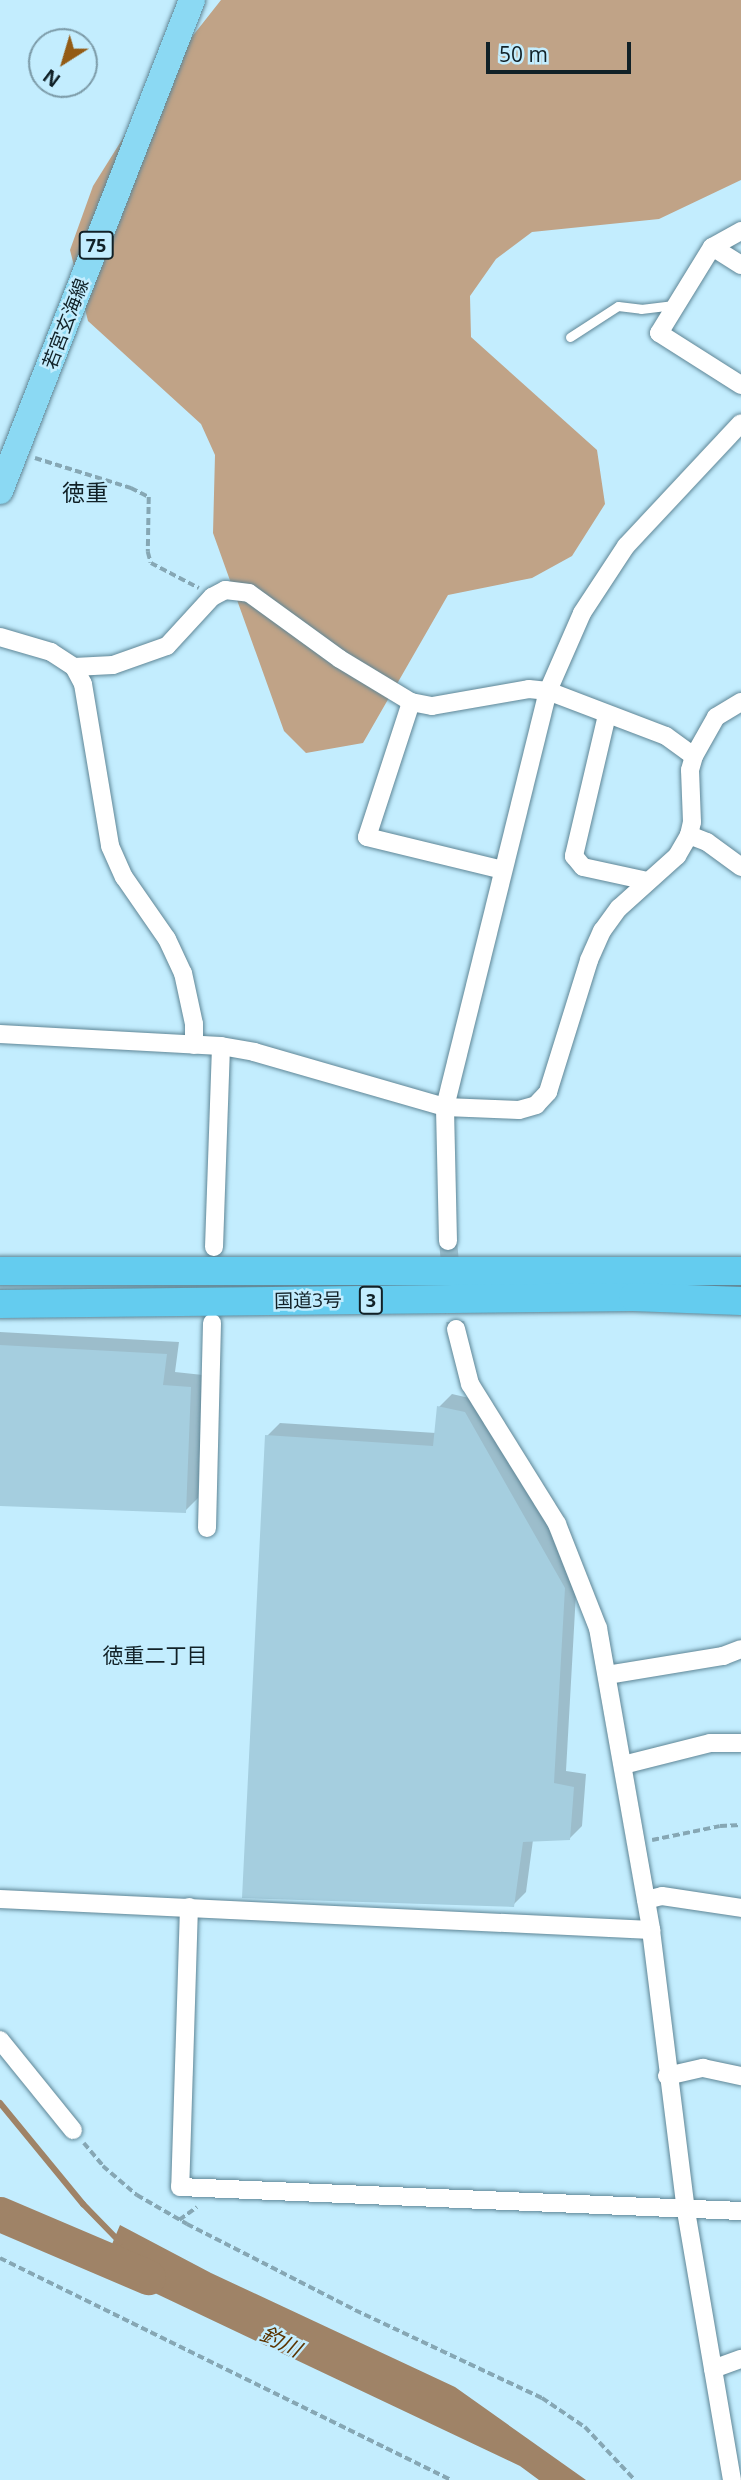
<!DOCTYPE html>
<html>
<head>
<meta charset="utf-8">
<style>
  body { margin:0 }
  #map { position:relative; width:741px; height:2480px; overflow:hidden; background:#c3edfe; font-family:"Open Sans","Noto Sans JP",sans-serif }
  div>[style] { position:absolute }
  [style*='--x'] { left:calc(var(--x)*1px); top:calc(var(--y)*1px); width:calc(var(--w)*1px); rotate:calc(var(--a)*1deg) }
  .forest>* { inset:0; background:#c0a387 }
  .water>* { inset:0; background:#9f8367 }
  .shadow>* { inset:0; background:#0003 }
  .stream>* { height:6px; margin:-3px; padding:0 3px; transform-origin:3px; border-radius:3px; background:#9f8367 }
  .river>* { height:35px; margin:-17.5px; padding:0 17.5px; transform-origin:17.5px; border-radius:17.5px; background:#9f8367 }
  .building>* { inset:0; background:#a5cedf }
  .minor-tunnel>* { height:18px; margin-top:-9px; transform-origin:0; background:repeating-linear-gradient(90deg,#9fc4d3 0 18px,transparent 0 27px) }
  .path>* { height:3.5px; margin-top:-1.75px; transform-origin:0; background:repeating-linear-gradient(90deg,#86a7b4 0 7px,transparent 0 10.5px) }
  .roads { filter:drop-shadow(0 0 2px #5f8696) drop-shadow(0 0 2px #5f8696) }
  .service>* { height:9px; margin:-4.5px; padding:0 4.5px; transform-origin:4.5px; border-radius:4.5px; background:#fff }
  .minor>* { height:18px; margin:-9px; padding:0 9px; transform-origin:9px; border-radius:9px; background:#fff }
  .primary>* { height:26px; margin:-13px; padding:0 13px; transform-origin:13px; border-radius:13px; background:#8bd9f3 }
  .trunk>* { height:28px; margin:-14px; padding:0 14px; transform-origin:14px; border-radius:14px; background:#64ccef }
  span { translate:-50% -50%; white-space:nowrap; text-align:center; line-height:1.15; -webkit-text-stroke:5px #c3edfe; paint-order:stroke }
  .shield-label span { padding:2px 5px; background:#c3edfe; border:2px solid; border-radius:5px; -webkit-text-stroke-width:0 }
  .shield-label { font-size:18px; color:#112127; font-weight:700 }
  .street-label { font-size:19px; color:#112127 }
  .neighbourhood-label { font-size:21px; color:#112127 }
  .water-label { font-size:21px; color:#5c3400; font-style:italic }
  .quarter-label { font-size:23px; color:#112127 }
  .north { position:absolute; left:28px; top:28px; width:70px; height:70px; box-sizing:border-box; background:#c3edfe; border:2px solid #7c9ba8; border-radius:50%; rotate:217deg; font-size:19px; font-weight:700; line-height:28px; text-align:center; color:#112127 }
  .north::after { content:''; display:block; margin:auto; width:24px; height:32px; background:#935b15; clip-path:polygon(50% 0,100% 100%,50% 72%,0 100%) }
  .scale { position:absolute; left:486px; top:42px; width:145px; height:32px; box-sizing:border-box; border:4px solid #112127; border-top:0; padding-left:9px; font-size:21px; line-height:24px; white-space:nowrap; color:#112127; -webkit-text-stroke:5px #c3edfe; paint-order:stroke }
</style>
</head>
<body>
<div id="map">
  <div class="forest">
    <div style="clip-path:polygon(221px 0,741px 0,741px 180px,659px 219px,532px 232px,496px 259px,470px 296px,471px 337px,597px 450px,605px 504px,572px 556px,532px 578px,448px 595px,363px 743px,306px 753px,284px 731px,213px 533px,215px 455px,201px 424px,88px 321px,70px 250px,93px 186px,165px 71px)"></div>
  </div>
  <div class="water">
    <div style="clip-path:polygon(120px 2225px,211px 2273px,455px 2387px,586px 2480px,539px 2480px,520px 2466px,102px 2268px)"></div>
  </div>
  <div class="shadow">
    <div style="clip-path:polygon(0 1332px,179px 1342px,175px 1372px,203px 1375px,198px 1498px,185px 1511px,0 1504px)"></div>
    <div style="clip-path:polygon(452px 1394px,478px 1400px,577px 1575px,566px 1771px,586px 1774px,582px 1826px,569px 1839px,533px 1840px,526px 1892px,513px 1905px,267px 1436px,280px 1423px,436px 1433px,439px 1407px)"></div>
  </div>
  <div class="stream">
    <div style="--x:0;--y:2103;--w:131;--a:50.6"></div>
    <div style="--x:83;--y:2204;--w:53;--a:45.8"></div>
  </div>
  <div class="river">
    <div style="--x:0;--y:2214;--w:161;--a:23.1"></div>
  </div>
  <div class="building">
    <div style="clip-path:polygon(0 1345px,167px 1354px,163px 1385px,191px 1387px,186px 1513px,0 1506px)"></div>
    <div style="clip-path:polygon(437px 1406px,465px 1412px,565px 1588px,554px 1783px,574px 1787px,570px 1840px,523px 1842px,514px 1907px,242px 1898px,265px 1435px,433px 1446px)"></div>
  </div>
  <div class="minor-tunnel">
    <div style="--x:448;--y:1241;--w:88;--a:84.8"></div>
  </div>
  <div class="path">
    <div style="--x:35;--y:458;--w:101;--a:17.4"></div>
    <div style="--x:131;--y:488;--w:20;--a:27"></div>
    <div style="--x:149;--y:497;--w:55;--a:91"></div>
    <div style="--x:148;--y:552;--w:11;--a:75"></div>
    <div style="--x:151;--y:563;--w:54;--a:27.5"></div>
    <div style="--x:652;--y:1840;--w:69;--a:-11.6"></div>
    <div style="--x:720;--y:1826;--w:21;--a:-3"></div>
    <div style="--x:84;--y:2143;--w:30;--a:50"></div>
    <div style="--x:103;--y:2166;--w:45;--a:40.5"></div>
    <div style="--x:137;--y:2195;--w:58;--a:30.1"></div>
    <div style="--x:187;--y:2224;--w:189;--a:27.1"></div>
    <div style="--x:355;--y:2310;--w:207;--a:25.2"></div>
    <div style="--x:542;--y:2398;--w:52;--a:34"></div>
    <div style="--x:585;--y:2427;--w:73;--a:46.7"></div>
    <div style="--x:179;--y:2220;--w:22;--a:-36"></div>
    <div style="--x:0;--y:2258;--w:503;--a:26.21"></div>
  </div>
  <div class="roads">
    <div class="service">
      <div style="--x:570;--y:337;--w:57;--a:-32.9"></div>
      <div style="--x:618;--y:306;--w:23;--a:7"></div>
      <div style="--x:641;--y:309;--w:35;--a:-7"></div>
    </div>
    <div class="minor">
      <div style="--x:712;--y:247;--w:33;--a:-29"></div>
      <div style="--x:741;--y:265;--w:34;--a:-148"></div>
      <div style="--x:712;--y:247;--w:101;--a:121.6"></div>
      <div style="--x:659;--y:333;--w:97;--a:32.4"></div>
      <div style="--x:0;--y:637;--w:53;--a:16.4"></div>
      <div style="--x:51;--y:652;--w:27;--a:33"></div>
      <div style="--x:74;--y:667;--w:19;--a:62"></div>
      <div style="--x:83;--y:684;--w:164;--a:80.5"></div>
      <div style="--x:110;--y:846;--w:34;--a:66"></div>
      <div style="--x:124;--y:877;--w:75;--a:55.3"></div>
      <div style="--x:167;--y:939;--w:38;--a:65"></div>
      <div style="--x:183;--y:973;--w:52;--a:77.8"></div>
      <div style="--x:194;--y:1024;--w:21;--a:90"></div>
      <div style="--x:74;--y:667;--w:39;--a:-3"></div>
      <div style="--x:113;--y:665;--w:57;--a:-19.4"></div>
      <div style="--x:167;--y:646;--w:67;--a:-47.4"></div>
      <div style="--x:212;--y:597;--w:15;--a:-28"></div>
      <div style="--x:225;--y:590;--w:24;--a:7"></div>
      <div style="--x:249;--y:593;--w:112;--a:36"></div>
      <div style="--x:340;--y:659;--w:83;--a:31.2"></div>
      <div style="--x:607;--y:715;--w:145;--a:103.2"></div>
      <div style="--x:574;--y:856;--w:14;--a:51"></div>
      <div style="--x:583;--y:867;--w:66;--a:12.3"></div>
      <div style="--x:689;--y:835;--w:19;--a:21"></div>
      <div style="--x:707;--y:842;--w:42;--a:36.3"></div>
      <div style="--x:503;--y:870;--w:140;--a:-166.4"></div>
      <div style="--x:367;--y:837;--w:142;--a:-71.9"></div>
      <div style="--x:411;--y:702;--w:21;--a:11"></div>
      <div style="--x:432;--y:706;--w:98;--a:-9.9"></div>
      <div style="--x:529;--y:689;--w:19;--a:6"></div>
      <div style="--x:548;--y:691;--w:126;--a:20.9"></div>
      <div style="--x:666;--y:736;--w:34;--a:36"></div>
      <div style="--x:0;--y:1034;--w:221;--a:3.1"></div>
      <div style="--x:221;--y:1046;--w:34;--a:10"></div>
      <div style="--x:254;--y:1052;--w:199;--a:16.1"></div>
      <div style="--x:445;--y:1107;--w:74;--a:2.3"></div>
      <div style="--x:519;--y:1110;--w:18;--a:-16"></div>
      <div style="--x:536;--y:1105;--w:18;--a:-47"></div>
      <div style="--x:548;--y:1092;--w:138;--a:-72.7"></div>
      <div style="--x:589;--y:960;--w:32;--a:-66"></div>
      <div style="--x:602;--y:931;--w:29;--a:-54"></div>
      <div style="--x:619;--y:908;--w:78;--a:-41.9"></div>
      <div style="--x:677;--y:856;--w:24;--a:-60"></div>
      <div style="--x:689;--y:835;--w:13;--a:-77"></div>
      <div style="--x:692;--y:822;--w:52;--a:-92.2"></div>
      <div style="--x:690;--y:770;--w:15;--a:-74"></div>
      <div style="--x:694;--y:756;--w:45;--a:-60.6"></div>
      <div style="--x:716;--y:717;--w:29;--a:-31"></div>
      <div style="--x:448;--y:1241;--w:134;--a:-91.3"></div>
      <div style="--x:445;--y:1107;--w:429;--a:-76.1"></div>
      <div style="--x:548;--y:691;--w:85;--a:-66.4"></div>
      <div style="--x:582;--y:613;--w:80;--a:-56.7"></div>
      <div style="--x:626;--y:546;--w:168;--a:-46.9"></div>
      <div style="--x:214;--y:1247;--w:201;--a:-88"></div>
      <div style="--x:456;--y:1329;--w:57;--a:75.7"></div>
      <div style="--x:470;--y:1384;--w:165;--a:58.1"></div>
      <div style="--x:557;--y:1524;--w:112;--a:68.5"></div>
      <div style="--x:598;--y:1628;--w:307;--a:80"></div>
      <div style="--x:651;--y:1930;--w:283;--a:82.9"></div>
      <div style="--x:686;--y:2211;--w:273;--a:80.3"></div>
      <div style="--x:207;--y:1528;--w:205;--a:-88.6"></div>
      <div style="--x:607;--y:1675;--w:118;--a:-9.3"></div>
      <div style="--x:723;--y:1656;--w:19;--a:-21"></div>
      <div style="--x:623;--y:1765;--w:90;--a:-14.2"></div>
      <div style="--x:710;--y:1743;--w:31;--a:0"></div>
      <div style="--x:0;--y:1899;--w:652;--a:2.73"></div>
      <div style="--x:646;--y:1900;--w:16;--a:-14"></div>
      <div style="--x:662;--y:1896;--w:80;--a:8.6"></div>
      <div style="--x:189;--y:1907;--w:280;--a:91.8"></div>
      <div style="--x:180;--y:2187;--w:562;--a:2.45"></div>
      <div style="--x:0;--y:2040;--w:116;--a:51"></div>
      <div style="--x:667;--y:2076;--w:37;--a:-13"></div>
      <div style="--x:703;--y:2068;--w:39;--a:12"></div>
      <div style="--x:713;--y:2369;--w:30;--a:-20"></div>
    </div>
    <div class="primary">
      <div style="--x:0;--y:491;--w:527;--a:-68.64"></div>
    </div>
    <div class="trunk">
      <div style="--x:0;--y:1271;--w:741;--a:0"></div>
      <div style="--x:0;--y:1304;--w:633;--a:-0.63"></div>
      <div style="--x:633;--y:1297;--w:108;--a:2.1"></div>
    </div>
  </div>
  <div class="shield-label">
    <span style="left:96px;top:245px">75</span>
    <span style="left:371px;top:1300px">3</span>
  </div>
  <div class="street-label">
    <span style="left:66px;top:324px;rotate:-69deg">若宮玄海線</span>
    <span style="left:308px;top:1301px;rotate:-1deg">国道3号</span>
  </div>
  <div class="neighbourhood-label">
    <span style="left:155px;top:1655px">徳重二丁目</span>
  </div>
  <div class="water-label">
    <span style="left:281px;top:2341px;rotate:26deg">釣川</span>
  </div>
  <div class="quarter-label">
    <span style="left:85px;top:492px">徳重</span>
  </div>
  <div class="north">N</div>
  <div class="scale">50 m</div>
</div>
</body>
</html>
